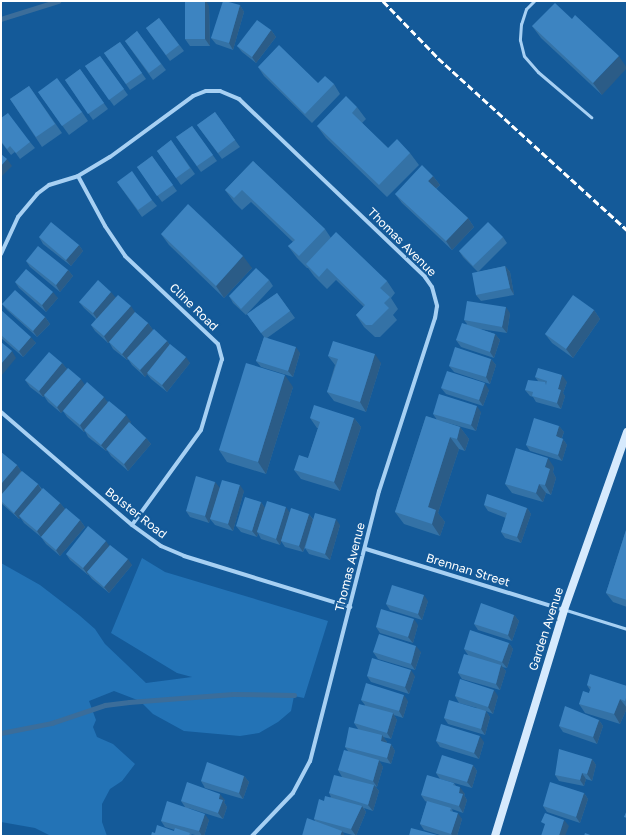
<!DOCTYPE html>
<html>
<head>
<meta charset="utf-8">
<style>
  body { margin:0 }
  #map { position:relative; width:628px; height:837px; overflow:hidden; background:#145a99; font-family:"Golos Text",sans-serif }
  div>[style] { position:absolute }
  [style*='--x'] { left:calc(var(--x)*1px); top:calc(var(--y)*1px); width:calc(var(--w)*1px); rotate:calc(var(--a)*1deg) }
  .green>* { inset:0; background:#2373b6 }
  .stream>* { height:4.5px; margin:-2.25px; padding:0 2.25px; transform-origin:2.25px; border-radius:2.25px; background:#3b6d9a }
  .lane>* { height:3px; margin:-1.5px; padding:0 1.5px; transform-origin:1.5px; border-radius:1.5px; background:#a7d0f3 }
  .street>* { height:4px; margin:-2px; padding:0 2px; transform-origin:2px; border-radius:2px; background:#a7d0f3 }
  .secondary>* { height:8px; margin:-4px; padding:0 4px; transform-origin:4px; border-radius:4px; background:#d6eafd }
  .rail>* { height:3px; margin-top:-1.5px; transform-origin:0; background:repeating-linear-gradient(90deg,#fff 0 7px,transparent 0 10px) }
  .wall>* { inset:0; background:#3472a6 }
  .shaded-wall>* { inset:0; background:#2b5c87 }
  .building>* { inset:0; background:#3d84c1 }
  span { translate:-50% -50%; white-space:nowrap; text-align:center; line-height:1.15; -webkit-text-stroke:4px #145a99; paint-order:stroke }
  .street-label { font-size:12px; color:#fff }
  .frame { position:absolute; inset:0; border:2px solid #fff; pointer-events:none }
</style>
</head>
<body>
<div id="map">
  <div class="green">
    <div style="clip-path:polygon(142px 558px,165px 572px,328px 621px,304px 698px,294px 696px,291px 711px,278px 722px,259px 733px,240px 736px,184px 731px,153px 714px,140px 701px,114px 691px,89px 701px,96px 720px,93px 727px,97px 737px,113px 744px,135px 764px,122px 781px,110px 789px,102px 804px,102px 822px,107px 836px,51px 836px,35px 828px,1px 822px,1px 563px,40px 585px,79px 615px,95px 629px,105px 644px,146px 683px,192px 677px,177px 673px,111px 633px)"></div>
  </div>
  <div class="stream">
    <div style="--x:1;--y:19;--w:60;--a:-17.5"></div>
    <div style="--x:1;--y:733;--w:52;--a:-11.1"></div>
    <div style="--x:52;--y:723;--w:56;--a:-18.8"></div>
    <div style="--x:105;--y:705;--w:24;--a:-7"></div>
    <div style="--x:129;--y:702;--w:104;--a:-4.4"></div>
    <div style="--x:233;--y:694;--w:61;--a:0.9"></div>
  </div>
  <div class="lane">
    <div style="--x:534;--y:1;--w:11;--a:135"></div>
    <div style="--x:526;--y:9;--w:16;--a:108"></div>
    <div style="--x:521;--y:24;--w:16;--a:94"></div>
    <div style="--x:520;--y:40;--w:16;--a:76"></div>
    <div style="--x:524;--y:56;--w:21;--a:49"></div>
    <div style="--x:538;--y:72;--w:70;--a:40.3"></div>
    <div style="--x:566;--y:610;--w:64;--a:17.3"></div>
  </div>
  <div class="street">
    <div style="--x:78;--y:176;--w:57;--a:61.6"></div>
    <div style="--x:105;--y:226;--w:36;--a:56"></div>
    <div style="--x:125;--y:256;--w:128;--a:43.4"></div>
    <div style="--x:218;--y:344;--w:16;--a:75"></div>
    <div style="--x:222;--y:359;--w:74;--a:106.5"></div>
    <div style="--x:201;--y:430;--w:117;--a:126"></div>
    <div style="--x:1;--y:254;--w:41;--a:-65.3"></div>
    <div style="--x:18;--y:217;--w:30;--a:-50"></div>
    <div style="--x:37;--y:194;--w:15;--a:-37"></div>
    <div style="--x:49;--y:185;--w:30;--a:-17"></div>
    <div style="--x:78;--y:176;--w:37;--a:-31"></div>
    <div style="--x:110;--y:157;--w:103;--a:-36.3"></div>
    <div style="--x:193;--y:96;--w:14;--a:-21"></div>
    <div style="--x:206;--y:91;--w:14;--a:0"></div>
    <div style="--x:220;--y:91;--w:21;--a:23"></div>
    <div style="--x:239;--y:99;--w:257;--a:43.7"></div>
    <div style="--x:425;--y:277;--w:12;--a:55"></div>
    <div style="--x:432;--y:287;--w:20;--a:75"></div>
    <div style="--x:437;--y:306;--w:12;--a:99"></div>
    <div style="--x:435;--y:318;--w:182;--a:107.9"></div>
    <div style="--x:379;--y:491;--w:279;--a:104.3"></div>
    <div style="--x:310;--y:761;--w:36;--a:118"></div>
    <div style="--x:293;--y:793;--w:59;--a:133.6"></div>
    <div style="--x:1;--y:412;--w:173;--a:40.8"></div>
    <div style="--x:132;--y:525;--w:36;--a:36"></div>
    <div style="--x:161;--y:546;--w:25;--a:23"></div>
    <div style="--x:184;--y:556;--w:174;--a:17.1"></div>
    <div style="--x:366;--y:549;--w:207;--a:17.1"></div>
  </div>
  <div class="secondary">
    <div style="--x:495;--y:836;--w:236;--a:-73"></div>
    <div style="--x:564;--y:610;--w:189;--a:-70.5"></div>
  </div>
  <div class="rail">
    <div style="--x:383;--y:1;--w:79;--a:46"></div>
    <div style="--x:438;--y:58;--w:256;--a:42.3"></div>
  </div>
  <div class="wall">
    <div style="clip-path:polygon(240px 5px,244px 12px,233px 50px,216px 44px,211px 38px)"></div>
    <div style="clip-path:polygon(209px 6px,210px 46px,190px 46px,185px 39px)"></div>
    <div style="clip-path:polygon(159px 18px,184px 51px,170px 61px,146px 28px)"></div>
    <div style="clip-path:polygon(572px 19px,602px 95px,541px 38px,532px 26px)"></div>
    <div style="clip-path:polygon(271px 30px,276px 37px,256px 63px,242px 52px,237px 46px)"></div>
    <div style="clip-path:polygon(137px 31px,166px 70px,153px 80px,125px 41px)"></div>
    <div style="clip-path:polygon(120px 42px,146px 79px,130px 90px,104px 53px)"></div>
    <div style="clip-path:polygon(100px 56px,128px 95px,114px 106px,85px 66px)"></div>
    <div style="clip-path:polygon(258px 67px,318px 83px,334px 84px,340px 94px,312px 123px,264px 76px)"></div>
    <div style="clip-path:polygon(80px 69px,108px 109px,93px 120px,65px 80px)"></div>
    <div style="clip-path:polygon(29px 86px,62px 133px,42px 147px,10px 99px)"></div>
    <div style="clip-path:polygon(38px 92px,82px 112px,88px 121px,69px 135px)"></div>
    <div style="clip-path:polygon(357px 107px,366px 119px,362px 123px,388px 148px,410px 153px,419px 165px,387px 197px,326px 138px,317px 126px)"></div>
    <div style="clip-path:polygon(215px 112px,240px 147px,222px 159px,197px 125px)"></div>
    <div style="clip-path:polygon(1px 118px,30px 142px,35px 148px,20px 159px,15px 152px,11px 155px,1px 142px)"></div>
    <div style="clip-path:polygon(192px 126px,217px 161px,201px 172px,176px 137px)"></div>
    <div style="clip-path:polygon(171px 140px,195px 174px,181px 185px,157px 151px)"></div>
    <div style="clip-path:polygon(152px 156px,177px 191px,162px 202px,137px 167px)"></div>
    <div style="clip-path:polygon(253px 161px,325px 229px,331px 238px,387px 281px,395px 293px,391px 298px,398px 309px,393px 315px,397px 320px,380px 337px,375px 337px,364px 327px,356px 315px,364px 307px,336px 280px,327px 289px,314px 276px,308px 268px,307px 268px,297px 258px,288px 246px,293px 242px,251px 202px,242px 210px,234px 202px,225px 190px)"></div>
    <div style="clip-path:polygon(433px 176px,440px 185px,436px 189px,468px 218px,474px 227px,452px 250px,402px 203px,395px 194px)"></div>
    <div style="clip-path:polygon(117px 182px,152px 200px,157px 206px,142px 217px)"></div>
    <div style="clip-path:polygon(161px 234px,252px 268px,224px 298px,169px 245px)"></div>
    <div style="clip-path:polygon(39px 237px,79px 245px,83px 251px,71px 266px,43px 244px)"></div>
    <div style="clip-path:polygon(503px 237px,507px 243px,478px 272px,505px 266px,510px 272px,514px 295px,481px 301px,476px 295px,478px 272px,463px 257px,459px 251px)"></div>
    <div style="clip-path:polygon(26px 261px,68px 270px,73px 276px,60px 292px,30px 267px)"></div>
    <div style="clip-path:polygon(269px 280px,273px 286px,246px 315px,233px 303px,229px 296px)"></div>
    <div style="clip-path:polygon(15px 282px,58px 298px,46px 312px,19px 288px)"></div>
    <div style="clip-path:polygon(277px 293px,295px 318px,267px 338px,300px 353px,293px 377px,261px 367px,256px 361px,264px 337px,247px 314px)"></div>
    <div style="clip-path:polygon(115px 297px,148px 323px,153px 330px,167px 341px,170px 345px,190px 363px,167px 392px,151px 379px,147px 374px,145px 377px,132px 365px,128px 359px,127px 360px,113px 349px,109px 342px,120px 329px,108px 343px,95px 331px,91px 325px,96px 319px,84px 308px,79px 302px)"></div>
    <div style="clip-path:polygon(2px 304px,45px 317px,50px 324px,37px 337px,7px 310px)"></div>
    <div style="clip-path:polygon(1px 310px,36px 343px,23px 357px,1px 338px)"></div>
    <div style="clip-path:polygon(594px 310px,600px 319px,573px 358px,552px 343px,545px 334px)"></div>
    <div style="clip-path:polygon(510px 313px,507px 333px,480px 329px,495px 334px,500px 340px,494px 358px,461px 347px,456px 340px,467px 324px,464px 320px)"></div>
    <div style="clip-path:polygon(328px 356px,381px 363px,366px 412px,334px 401px,327px 392px,335px 365px)"></div>
    <div style="clip-path:polygon(491px 359px,496px 365px,490px 384px,454px 372px,449px 366px)"></div>
    <div style="clip-path:polygon(62px 363px,67px 369px,54px 384px,85px 385px,108px 402px,131px 422px,130px 423px,146px 438px,151px 444px,128px 471px,111px 456px,107px 450px,106px 451px,88px 437px,85px 431px,84px 432px,67px 417px,63px 411px,74px 398px,61px 413px,48px 402px,44px 396px,43px 397px,30px 387px,25px 380px)"></div>
    <div style="clip-path:polygon(535px 377px,567px 382px,563px 393px,565px 396px,561px 409px,536px 402px,533px 397px,530px 396px,525px 390px,538px 381px)"></div>
    <div style="clip-path:polygon(293px 387px,266px 474px,227px 462px,219px 450px)"></div>
    <div style="clip-path:polygon(441px 388px,489px 390px,483px 406px,446px 394px)"></div>
    <div style="clip-path:polygon(481px 412px,476px 431px,437px 420px,433px 414px)"></div>
    <div style="clip-path:polygon(426px 416px,460px 427px,469px 439px,465px 451px,459px 449px,438px 513px,445px 522px,440px 536px,404px 524px,395px 512px)"></div>
    <div style="clip-path:polygon(310px 418px,354px 418px,361px 427px,340px 491px,301px 479px,294px 470px,308px 458px,318px 428px,317px 428px)"></div>
    <div style="clip-path:polygon(559px 426px,564px 432px,562px 438px,563px 439px,567px 445px,562px 461px,530px 451px,526px 445px)"></div>
    <div style="clip-path:polygon(1px 452px,17px 465px,21px 471px,38px 484px,42px 489px,60px 503px,65px 509px,80px 520px,85px 527px,60px 556px,46px 544px,41px 537px,24px 523px,20px 517px,19px 519px,1px 503px)"></div>
    <div style="clip-path:polygon(554px 467px,553px 472px,556px 478px,551px 495px,546px 493px,543px 502px,512px 493px,505px 484px)"></div>
    <div style="clip-path:polygon(215px 482px,219px 488px,244px 491px,233px 531px,215px 525px,210px 519px,209px 523px,190px 517px,186px 511px)"></div>
    <div style="clip-path:polygon(261px 502px,265px 508px,290px 512px,309px 514px,313px 519px,340px 525px,330px 560px,309px 554px,305px 548px,303px 552px,285px 547px,281px 541px,280px 545px,261px 539px,258px 533px,257px 537px,241px 532px,236px 526px)"></div>
    <div style="clip-path:polygon(484px 505px,527px 508px,531px 514px,521px 543px,505px 538px,501px 532px,506px 518px,488px 511px)"></div>
    <div style="clip-path:polygon(627px 527px,627px 607px,613px 602px,606px 593px)"></div>
    <div style="clip-path:polygon(109px 546px,132px 565px,109px 593px,92px 579px,88px 574px,88px 575px,70px 560px,66px 554px)"></div>
    <div style="clip-path:polygon(428px 601px,422px 620px,390px 610px,386px 604px)"></div>
    <div style="clip-path:polygon(514px 615px,519px 621px,512px 641px,478px 630px,474px 624px)"></div>
    <div style="clip-path:polygon(418px 625px,413px 643px,380px 633px,376px 627px)"></div>
    <div style="clip-path:polygon(509px 643px,513px 649px,507px 668px,502px 667px,506px 671px,500px 690px,462px 679px,458px 673px,468px 655px,464px 649px)"></div>
    <div style="clip-path:polygon(373px 652px,421px 652px,415px 670px,378px 659px)"></div>
    <div style="clip-path:polygon(367px 676px,415px 676px,409px 694px,371px 682px)"></div>
    <div style="clip-path:polygon(587px 685px,627px 686px,627px 708px,620px 724px,585px 713px,579px 704px,589px 693px,590px 690px)"></div>
    <div style="clip-path:polygon(455px 696px,498px 696px,493px 714px,486px 711px,490px 717px,485px 735px,448px 724px,444px 718px,477px 708px,459px 703px)"></div>
    <div style="clip-path:polygon(361px 700px,408px 701px,403px 718px,394px 715px,397px 720px,391px 739px,383px 737px,387px 742px,386px 743px,391px 744px,395px 751px,391px 764px,379px 761px,383px 767px,377px 787px,375px 786px,379px 791px,373px 811px,364px 808px,366px 812px,356px 836px,342px 832px,345px 836px,302px 836px,315px 821px,314px 819px,324px 801px,331px 797px,329px 793px,342px 777px,338px 770px,348px 751px,345px 747px,358px 729px,354px 723px,365px 705px)"></div>
    <div style="clip-path:polygon(599px 720px,603px 726px,597px 744px,563px 732px,559px 726px)"></div>
    <div style="clip-path:polygon(436px 741px,484px 742px,479px 759px,440px 747px)"></div>
    <div style="clip-path:polygon(592px 759px,596px 765px,592px 781px,586px 779px,584px 786px,559px 781px,555px 775px)"></div>
    <div style="clip-path:polygon(473px 765px,477px 771px,472px 788px,440px 779px,436px 773px)"></div>
    <div style="clip-path:polygon(244px 776px,249px 782px,243px 799px,205px 788px,201px 781px)"></div>
    <div style="clip-path:polygon(454px 783px,456px 786px,465px 794px,464px 795px,467px 800px,463px 813px,452px 809px,453px 812px,462px 819px,457px 836px,443px 836px,424px 830px,420px 824px,427px 802px,425px 801px,421px 795px)"></div>
    <div style="clip-path:polygon(584px 793px,588px 799px,580px 823px,547px 812px,543px 806px)"></div>
    <div style="clip-path:polygon(225px 800px,224px 802px,227px 807px,223px 819px,188px 808px,209px 820px,204px 836px,199px 836px,191px 834px,193px 836px,155px 833px,174px 831px,175px 830px,165px 827px,161px 821px,185px 807px,181px 801px)"></div>
  </div>
  <div class="shaded-wall">
    <div style="clip-path:polygon(205px 1px,206px 1px,209px 6px,210px 46px,205px 39px)"></div>
    <div style="clip-path:polygon(240px 5px,244px 12px,233px 50px,229px 43px)"></div>
    <div style="clip-path:polygon(271px 30px,276px 37px,256px 63px,252px 57px)"></div>
    <div style="clip-path:polygon(619px 56px,627px 68px,602px 95px,593px 83px)"></div>
    <div style="clip-path:polygon(7px 159px,12px 166px,1px 177px,1px 166px)"></div>
    <div style="clip-path:polygon(433px 176px,440px 185px,434px 190px,428px 181px)"></div>
    <div style="clip-path:polygon(468px 218px,474px 227px,452px 250px,446px 241px)"></div>
    <div style="clip-path:polygon(79px 245px,83px 251px,71px 266px,66px 260px)"></div>
    <div style="clip-path:polygon(243px 256px,252px 268px,224px 298px,216px 286px)"></div>
    <div style="clip-path:polygon(505px 266px,510px 272px,514px 295px,510px 288px)"></div>
    <div style="clip-path:polygon(68px 270px,73px 276px,60px 292px,56px 285px)"></div>
    <div style="clip-path:polygon(53px 292px,58px 298px,46px 312px,42px 305px)"></div>
    <div style="clip-path:polygon(111px 292px,116px 298px,97px 319px,93px 313px)"></div>
    <div style="clip-path:polygon(131px 306px,135px 312px,108px 343px,104px 336px)"></div>
    <div style="clip-path:polygon(506px 307px,510px 313px,507px 333px,502px 327px)"></div>
    <div style="clip-path:polygon(594px 310px,600px 319px,573px 358px,566px 349px)"></div>
    <div style="clip-path:polygon(45px 317px,50px 324px,37px 337px,33px 331px)"></div>
    <div style="clip-path:polygon(148px 323px,153px 330px,127px 360px,122px 354px)"></div>
    <div style="clip-path:polygon(495px 334px,500px 340px,494px 358px,490px 352px)"></div>
    <div style="clip-path:polygon(31px 337px,36px 343px,23px 357px,19px 351px)"></div>
    <div style="clip-path:polygon(167px 341px,171px 347px,145px 377px,140px 370px)"></div>
    <div style="clip-path:polygon(296px 347px,300px 353px,293px 377px,288px 371px)"></div>
    <div style="clip-path:polygon(12px 351px,16px 358px,2px 375px,1px 364px)"></div>
    <div style="clip-path:polygon(375px 354px,381px 363px,366px 412px,360px 402px)"></div>
    <div style="clip-path:polygon(186px 357px,190px 363px,167px 392px,162px 385px)"></div>
    <div style="clip-path:polygon(491px 359px,496px 365px,490px 384px,486px 377px)"></div>
    <div style="clip-path:polygon(62px 363px,67px 369px,43px 397px,39px 391px)"></div>
    <div style="clip-path:polygon(285px 375px,293px 387px,266px 474px,258px 462px)"></div>
    <div style="clip-path:polygon(562px 375px,567px 382px,563px 393px,565px 396px,561px 409px,557px 403px,558px 389px)"></div>
    <div style="clip-path:polygon(81px 379px,85px 385px,61px 413px,57px 407px)"></div>
    <div style="clip-path:polygon(485px 383px,489px 390px,483px 406px,479px 400px)"></div>
    <div style="clip-path:polygon(104px 397px,108px 403px,84px 432px,80px 425px)"></div>
    <div style="clip-path:polygon(477px 406px,481px 412px,476px 431px,471px 425px)"></div>
    <div style="clip-path:polygon(126px 415px,131px 422px,106px 451px,101px 445px)"></div>
    <div style="clip-path:polygon(354px 418px,361px 427px,340px 491px,334px 482px)"></div>
    <div style="clip-path:polygon(559px 426px,564px 432px,560px 442px,556px 436px)"></div>
    <div style="clip-path:polygon(460px 427px,469px 439px,465px 451px,457px 439px)"></div>
    <div style="clip-path:polygon(450px 437px,459px 449px,438px 513px,445px 522px,440px 536px,432px 524px,428px 507px)"></div>
    <div style="clip-path:polygon(146px 438px,151px 444px,128px 471px,124px 464px)"></div>
    <div style="clip-path:polygon(563px 439px,567px 445px,562px 461px,558px 455px)"></div>
    <div style="clip-path:polygon(548px 458px,554px 467px,553px 472px,556px 478px,551px 495px,545px 485px,545px 467px)"></div>
    <div style="clip-path:polygon(17px 465px,21px 471px,1px 496px,1px 484px)"></div>
    <div style="clip-path:polygon(215px 482px,220px 488px,209px 523px,205px 516px)"></div>
    <div style="clip-path:polygon(38px 484px,42px 491px,19px 519px,14px 513px)"></div>
    <div style="clip-path:polygon(539px 484px,546px 493px,543px 502px,536px 493px)"></div>
    <div style="clip-path:polygon(240px 485px,244px 491px,233px 531px,228px 524px)"></div>
    <div style="clip-path:polygon(261px 502px,265px 508px,257px 532px,258px 533px,257px 537px,252px 531px)"></div>
    <div style="clip-path:polygon(60px 503px,65px 509px,41px 537px,37px 531px)"></div>
    <div style="clip-path:polygon(286px 507px,290px 513px,280px 545px,276px 539px)"></div>
    <div style="clip-path:polygon(527px 508px,531px 514px,521px 543px,517px 537px)"></div>
    <div style="clip-path:polygon(309px 514px,313px 520px,303px 552px,299px 546px)"></div>
    <div style="clip-path:polygon(336px 519px,340px 525px,330px 560px,325px 554px)"></div>
    <div style="clip-path:polygon(80px 520px,85px 527px,60px 556px,56px 550px)"></div>
    <div style="clip-path:polygon(106px 541px,110px 547px,87px 572px,88px 574px,88px 575px,83px 568px)"></div>
    <div style="clip-path:polygon(128px 559px,132px 565px,109px 593px,104px 587px)"></div>
    <div style="clip-path:polygon(424px 595px,428px 601px,422px 620px,418px 614px)"></div>
    <div style="clip-path:polygon(514px 615px,519px 621px,512px 641px,508px 635px)"></div>
    <div style="clip-path:polygon(414px 619px,418px 625px,413px 643px,408px 637px)"></div>
    <div style="clip-path:polygon(509px 643px,513px 649px,507px 668px,502px 662px)"></div>
    <div style="clip-path:polygon(416px 646px,421px 652px,415px 670px,411px 664px)"></div>
    <div style="clip-path:polygon(501px 665px,506px 671px,500px 690px,496px 684px)"></div>
    <div style="clip-path:polygon(411px 670px,415px 676px,409px 694px,405px 687px)"></div>
    <div style="clip-path:polygon(494px 690px,498px 696px,493px 714px,488px 707px)"></div>
    <div style="clip-path:polygon(404px 695px,408px 701px,403px 718px,399px 711px)"></div>
    <div style="clip-path:polygon(620px 699px,627px 708px,620px 724px,614px 714px)"></div>
    <div style="clip-path:polygon(486px 711px,490px 717px,485px 735px,481px 729px)"></div>
    <div style="clip-path:polygon(393px 713px,397px 720px,391px 739px,387px 733px)"></div>
    <div style="clip-path:polygon(599px 720px,603px 726px,597px 744px,593px 737px)"></div>
    <div style="clip-path:polygon(382px 735px,387px 742px,385px 748px,381px 741px)"></div>
    <div style="clip-path:polygon(480px 736px,484px 742px,479px 759px,474px 753px)"></div>
    <div style="clip-path:polygon(391px 744px,395px 751px,391px 764px,387px 758px)"></div>
    <div style="clip-path:polygon(592px 759px,596px 765px,592px 781px,587px 774px)"></div>
    <div style="clip-path:polygon(379px 760px,383px 767px,377px 787px,373px 781px)"></div>
    <div style="clip-path:polygon(473px 765px,477px 771px,472px 788px,467px 782px)"></div>
    <div style="clip-path:polygon(582px 773px,586px 779px,584px 786px,580px 780px)"></div>
    <div style="clip-path:polygon(244px 776px,249px 782px,243px 799px,239px 793px)"></div>
    <div style="clip-path:polygon(374px 785px,379px 791px,373px 811px,368px 805px)"></div>
    <div style="clip-path:polygon(460px 787px,465px 794px,464px 795px,467px 800px,463px 813px,459px 806px,459px 793px)"></div>
    <div style="clip-path:polygon(584px 793px,588px 799px,580px 823px,576px 817px)"></div>
    <div style="clip-path:polygon(220px 794px,225px 800px,224px 802px,227px 807px,223px 819px,218px 813px,219px 799px)"></div>
    <div style="clip-path:polygon(362px 806px,366px 812px,356px 836px,351px 829px)"></div>
    <div style="clip-path:polygon(458px 813px,462px 819px,457px 836px,453px 836px,451px 834px)"></div>
    <div style="clip-path:polygon(205px 814px,209px 820px,204px 836px,202px 836px,199px 831px)"></div>
    <div style="clip-path:polygon(564px 820px,569px 826px,565px 836px,559px 836px)"></div>
    <div style="clip-path:polygon(342px 831px,345px 836px,340px 836px)"></div>
  </div>
  <div class="building">
    <div style="clip-path:polygon(185px 1px,205px 1px,205px 39px,185px 39px)"></div>
    <div style="clip-path:polygon(223px 1px,225px 1px,240px 5px,229px 43px,211px 38px)"></div>
    <div style="clip-path:polygon(555px 3px,572px 19px,575px 15px,619px 56px,593px 83px,532px 26px)"></div>
    <div style="clip-path:polygon(159px 18px,179px 45px,166px 55px,146px 28px)"></div>
    <div style="clip-path:polygon(257px 20px,271px 30px,252px 57px,237px 46px)"></div>
    <div style="clip-path:polygon(137px 31px,161px 64px,149px 73px,125px 41px)"></div>
    <div style="clip-path:polygon(120px 42px,142px 73px,126px 84px,104px 53px)"></div>
    <div style="clip-path:polygon(279px 45px,318px 83px,325px 76px,334px 84px,305px 114px,258px 67px)"></div>
    <div style="clip-path:polygon(100px 56px,124px 89px,109px 100px,85px 66px)"></div>
    <div style="clip-path:polygon(80px 69px,104px 103px,88px 114px,65px 80px)"></div>
    <div style="clip-path:polygon(57px 78px,82px 112px,62px 126px,38px 92px)"></div>
    <div style="clip-path:polygon(29px 86px,55px 124px,36px 137px,10px 99px)"></div>
    <div style="clip-path:polygon(346px 96px,357px 107px,352px 113px,388px 148px,397px 139px,410px 153px,379px 185px,317px 126px)"></div>
    <div style="clip-path:polygon(215px 112px,235px 140px,218px 153px,197px 125px)"></div>
    <div style="clip-path:polygon(8px 113px,30px 142px,16px 153px,10px 146px,7px 149px,1px 141px,1px 118px)"></div>
    <div style="clip-path:polygon(192px 126px,213px 155px,197px 166px,176px 137px)"></div>
    <div style="clip-path:polygon(171px 140px,190px 168px,176px 178px,157px 151px)"></div>
    <div style="clip-path:polygon(1px 154px,7px 159px,1px 166px)"></div>
    <div style="clip-path:polygon(152px 156px,173px 185px,157px 196px,137px 167px)"></div>
    <div style="clip-path:polygon(253px 161px,325px 229px,299px 256px,288px 246px,295px 240px,242px 190px,234px 198px,225px 190px)"></div>
    <div style="clip-path:polygon(422px 165px,433px 176px,428px 181px,468px 218px,446px 241px,395px 194px)"></div>
    <div style="clip-path:polygon(132px 171px,152px 200px,138px 210px,117px 182px)"></div>
    <div style="clip-path:polygon(188px 204px,243px 256px,216px 286px,161px 234px)"></div>
    <div style="clip-path:polygon(51px 222px,79px 245px,66px 260px,39px 237px)"></div>
    <div style="clip-path:polygon(488px 222px,503px 237px,473px 266px,459px 251px)"></div>
    <div style="clip-path:polygon(336px 232px,387px 281px,380px 288px,390px 297px,384px 303px,389px 308px,372px 325px,366px 325px,356px 315px,365px 305px,327px 268px,319px 277px,306px 264px)"></div>
    <div style="clip-path:polygon(38px 246px,68px 270px,56px 285px,26px 261px)"></div>
    <div style="clip-path:polygon(505px 266px,510px 288px,476px 295px,472px 273px)"></div>
    <div style="clip-path:polygon(256px 268px,269px 280px,241px 309px,229px 296px)"></div>
    <div style="clip-path:polygon(26px 269px,53px 292px,42px 305px,15px 282px)"></div>
    <div style="clip-path:polygon(98px 280px,111px 292px,93px 313px,79px 302px)"></div>
    <div style="clip-path:polygon(15px 290px,45px 317px,33px 331px,2px 304px)"></div>
    <div style="clip-path:polygon(277px 293px,290px 311px,261px 333px,247px 314px)"></div>
    <div style="clip-path:polygon(118px 295px,131px 306px,104px 336px,91px 325px)"></div>
    <div style="clip-path:polygon(573px 295px,594px 310px,566px 349px,545px 334px)"></div>
    <div style="clip-path:polygon(467px 301px,506px 307px,502px 327px,464px 320px)"></div>
    <div style="clip-path:polygon(1px 310px,31px 337px,19px 351px,1px 335px)"></div>
    <div style="clip-path:polygon(135px 312px,148px 323px,122px 354px,109px 342px)"></div>
    <div style="clip-path:polygon(462px 323px,495px 334px,490px 352px,456px 340px)"></div>
    <div style="clip-path:polygon(154px 329px,167px 341px,140px 370px,127px 358px)"></div>
    <div style="clip-path:polygon(264px 337px,296px 347px,288px 371px,256px 361px)"></div>
    <div style="clip-path:polygon(333px 341px,375px 354px,360px 402px,327px 392px,338px 359px,328px 356px)"></div>
    <div style="clip-path:polygon(1px 342px,12px 351px,1px 364px)"></div>
    <div style="clip-path:polygon(170px 344px,186px 357px,162px 385px,147px 373px)"></div>
    <div style="clip-path:polygon(455px 347px,491px 359px,486px 377px,449px 366px)"></div>
    <div style="clip-path:polygon(49px 352px,62px 363px,39px 391px,25px 380px)"></div>
    <div style="clip-path:polygon(246px 363px,285px 375px,258px 462px,219px 450px)"></div>
    <div style="clip-path:polygon(68px 368px,81px 379px,57px 407px,44px 395px)"></div>
    <div style="clip-path:polygon(538px 368px,562px 375px,558px 389px,561px 390px,557px 403px,532px 396px,533px 392px,525px 390px,528px 380px,545px 382px,546px 385px,547px 381px,535px 377px)"></div>
    <div style="clip-path:polygon(447px 371px,485px 383px,479px 400px,441px 388px)"></div>
    <div style="clip-path:polygon(87px 382px,104px 397px,80px 425px,63px 411px)"></div>
    <div style="clip-path:polygon(439px 394px,477px 406px,471px 425px,433px 414px)"></div>
    <div style="clip-path:polygon(109px 401px,126px 415px,101px 445px,84px 430px)"></div>
    <div style="clip-path:polygon(314px 405px,354px 418px,334px 482px,294px 470px,299px 455px,308px 458px,320px 422px,310px 418px)"></div>
    <div style="clip-path:polygon(426px 416px,460px 427px,457px 439px,450px 437px,428px 507px,436px 510px,432px 524px,395px 512px)"></div>
    <div style="clip-path:polygon(534px 418px,559px 426px,556px 436px,563px 439px,558px 455px,526px 445px)"></div>
    <div style="clip-path:polygon(129px 422px,146px 438px,124px 464px,106px 449px)"></div>
    <div style="clip-path:polygon(516px 448px,548px 458px,545px 467px,550px 469px,545px 485px,539px 484px,536px 493px,505px 484px)"></div>
    <div style="clip-path:polygon(1px 452px,17px 465px,1px 484px)"></div>
    <div style="clip-path:polygon(22px 471px,38px 484px,14px 513px,1px 501px,1px 495px)"></div>
    <div style="clip-path:polygon(196px 476px,215px 482px,205px 516px,186px 511px)"></div>
    <div style="clip-path:polygon(222px 480px,240px 485px,228px 524px,210px 519px)"></div>
    <div style="clip-path:polygon(43px 488px,60px 503px,37px 531px,19px 516px)"></div>
    <div style="clip-path:polygon(487px 494px,527px 508px,517px 537px,501px 532px,507px 513px,484px 505px)"></div>
    <div style="clip-path:polygon(245px 497px,261px 502px,252px 531px,236px 526px)"></div>
    <div style="clip-path:polygon(267px 501px,286px 507px,276px 539px,257px 532px)"></div>
    <div style="clip-path:polygon(66px 508px,80px 520px,56px 550px,41px 537px)"></div>
    <div style="clip-path:polygon(291px 508px,309px 514px,299px 546px,281px 541px)"></div>
    <div style="clip-path:polygon(315px 513px,336px 519px,325px 554px,305px 548px)"></div>
    <div style="clip-path:polygon(88px 526px,106px 541px,83px 568px,66px 554px)"></div>
    <div style="clip-path:polygon(627px 527px,627px 600px,606px 593px)"></div>
    <div style="clip-path:polygon(110px 545px,128px 559px,104px 587px,87px 572px)"></div>
    <div style="clip-path:polygon(392px 585px,424px 595px,418px 614px,386px 604px)"></div>
    <div style="clip-path:polygon(481px 603px,514px 615px,508px 635px,474px 624px)"></div>
    <div style="clip-path:polygon(381px 609px,414px 619px,408px 637px,376px 627px)"></div>
    <div style="clip-path:polygon(470px 630px,509px 643px,502px 662px,464px 649px)"></div>
    <div style="clip-path:polygon(379px 634px,416px 646px,411px 664px,373px 652px)"></div>
    <div style="clip-path:polygon(464px 654px,501px 665px,496px 684px,458px 673px)"></div>
    <div style="clip-path:polygon(372px 658px,411px 670px,405px 687px,367px 676px)"></div>
    <div style="clip-path:polygon(590px 674px,627px 686px,627px 695px,625px 701px,620px 699px,614px 714px,579px 704px,583px 691px,589px 693px,591px 687px,587px 685px)"></div>
    <div style="clip-path:polygon(460px 679px,494px 690px,488px 707px,455px 696px)"></div>
    <div style="clip-path:polygon(366px 683px,404px 695px,399px 711px,361px 700px)"></div>
    <div style="clip-path:polygon(449px 700px,486px 711px,481px 729px,444px 718px)"></div>
    <div style="clip-path:polygon(359px 704px,393px 713px,387px 733px,354px 723px)"></div>
    <div style="clip-path:polygon(565px 706px,599px 720px,593px 737px,559px 726px)"></div>
    <div style="clip-path:polygon(441px 724px,480px 736px,474px 753px,436px 741px)"></div>
    <div style="clip-path:polygon(349px 727px,382px 735px,381px 741px,391px 744px,387px 758px,345px 747px)"></div>
    <div style="clip-path:polygon(559px 749px,592px 759px,587px 774px,582px 773px,580px 780px,555px 775px)"></div>
    <div style="clip-path:polygon(344px 750px,379px 760px,373px 781px,338px 770px)"></div>
    <div style="clip-path:polygon(442px 755px,473px 765px,467px 782px,436px 773px)"></div>
    <div style="clip-path:polygon(207px 762px,244px 776px,239px 793px,201px 781px)"></div>
    <div style="clip-path:polygon(334px 775px,374px 785px,368px 805px,329px 793px)"></div>
    <div style="clip-path:polygon(427px 775px,454px 783px,453px 785px,460px 787px,459px 793px,463px 794px,459px 806px,421px 795px)"></div>
    <div style="clip-path:polygon(187px 782px,220px 794px,219px 799px,223px 800px,218px 813px,181px 801px)"></div>
    <div style="clip-path:polygon(550px 782px,584px 793px,576px 817px,543px 806px)"></div>
    <div style="clip-path:polygon(325px 796px,362px 806px,351px 829px,314px 819px,319px 799px,324px 801px)"></div>
    <div style="clip-path:polygon(167px 801px,205px 814px,199px 831px,161px 821px)"></div>
    <div style="clip-path:polygon(427px 801px,451px 808px,450px 811px,458px 813px,451px 834px,420px 824px)"></div>
    <div style="clip-path:polygon(627px 810px,627px 818px,624px 817px)"></div>
    <div style="clip-path:polygon(545px 813px,564px 820px,559px 836px,541px 836px,545px 824px,541px 822px)"></div>
    <div style="clip-path:polygon(307px 818px,342px 831px,340px 836px,302px 836px)"></div>
    <div style="clip-path:polygon(157px 825px,174px 831px,175px 828px,190px 833px,189px 836px,151px 836px,152px 832px,155px 833px)"></div>
    <div style="clip-path:polygon(411px 828px,441px 836px,409px 836px)"></div>
    <div style="clip-path:polygon(585px 833px,593px 836px,584px 836px)"></div>
  </div>
  <div class="street-label">
    <span style="left:402px;top:242px;rotate:45deg">Thomas Avenue</span>
    <span style="left:194px;top:307px;rotate:44deg">Cline Road</span>
    <span style="left:136px;top:513px;rotate:38deg">Bolster Road</span>
    <span style="left:350px;top:567px;rotate:-76deg">Thomas Avenue</span>
    <span style="left:468px;top:570px;rotate:17deg">Brennan Street</span>
    <span style="left:546px;top:629px;rotate:-72deg">Garden Avenue</span>
  </div>
  <div class="frame"></div>
</div>
</body>
</html>
